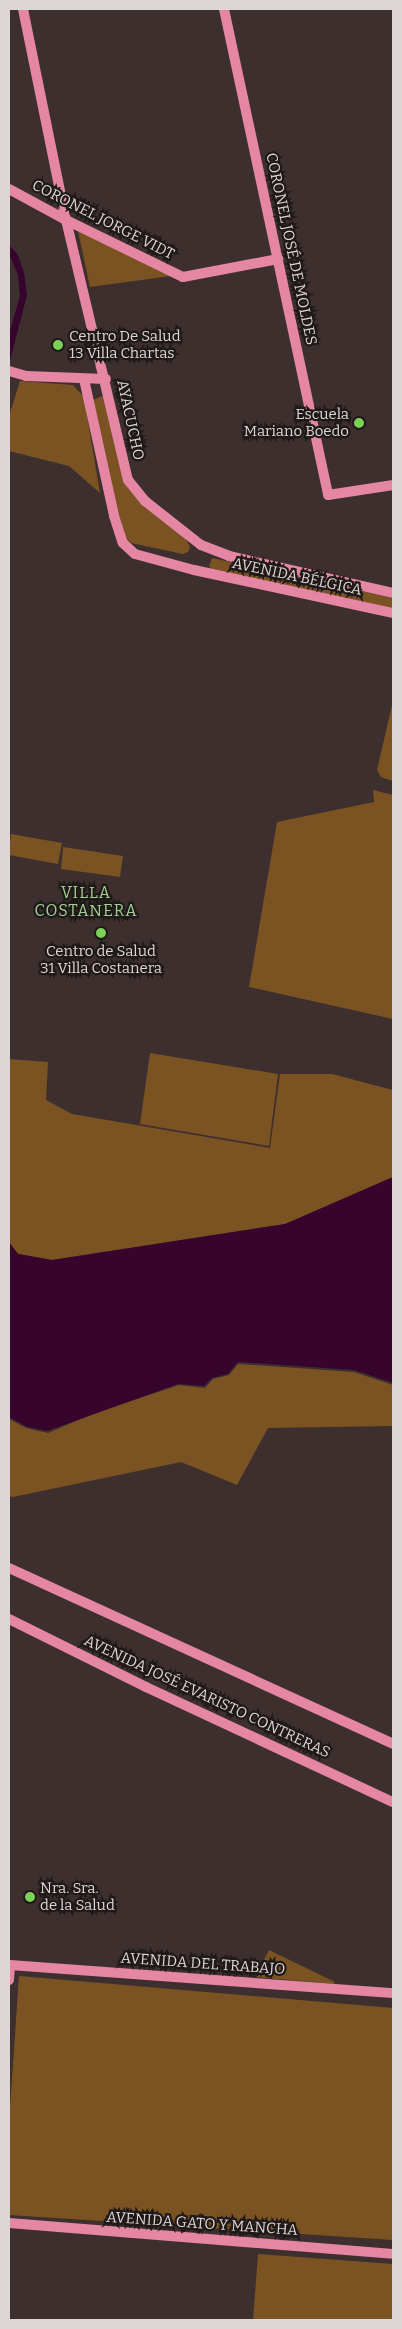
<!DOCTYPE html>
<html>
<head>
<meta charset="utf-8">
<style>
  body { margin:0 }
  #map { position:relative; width:402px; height:2329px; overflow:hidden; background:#3c2f2e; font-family:Bitter,serif }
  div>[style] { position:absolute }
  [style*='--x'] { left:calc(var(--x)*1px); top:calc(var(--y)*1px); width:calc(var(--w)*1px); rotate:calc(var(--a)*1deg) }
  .green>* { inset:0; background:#7b5323 }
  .water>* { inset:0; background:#37042e }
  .secondary>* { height:10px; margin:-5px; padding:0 5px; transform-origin:5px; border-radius:5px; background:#e586a5 }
  .dots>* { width:14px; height:14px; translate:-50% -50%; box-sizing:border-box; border:2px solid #1f1919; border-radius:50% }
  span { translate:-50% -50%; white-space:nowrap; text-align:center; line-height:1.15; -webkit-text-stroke:4.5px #1f1919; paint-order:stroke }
  .street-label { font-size:15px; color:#ded6d5 }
  .poi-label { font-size:15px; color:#ded6d5 }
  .left { translate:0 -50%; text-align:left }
  .right { translate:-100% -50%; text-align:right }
  .neighbourhood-label { font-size:16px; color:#a3d191; letter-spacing:1px }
  .frame { position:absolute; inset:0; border:10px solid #ded6d5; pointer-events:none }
</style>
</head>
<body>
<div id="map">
  <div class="green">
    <div style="clip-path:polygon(78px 231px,171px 276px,90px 287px)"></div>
    <div style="clip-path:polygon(20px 381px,73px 385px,84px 397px,100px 493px,69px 466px,9px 451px,9px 416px)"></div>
    <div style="clip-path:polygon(102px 396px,105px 398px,121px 471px,186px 539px,190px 547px,188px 552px,183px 554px,131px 543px,126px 538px,121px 527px,93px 400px)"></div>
    <div style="clip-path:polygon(212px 558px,393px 598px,393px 608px,212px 569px,209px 566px)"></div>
    <div style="clip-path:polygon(393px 701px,393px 781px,381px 777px,377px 770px)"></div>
    <div style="clip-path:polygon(373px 790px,393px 795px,393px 1019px,249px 987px,277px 822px,374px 802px)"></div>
    <div style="clip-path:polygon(11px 834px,62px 843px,58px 864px,9px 855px)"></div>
    <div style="clip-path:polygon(63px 847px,123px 856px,120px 877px,61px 869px)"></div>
    <div style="clip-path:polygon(150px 1053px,278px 1074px,269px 1146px,140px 1124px)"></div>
    <div style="clip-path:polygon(9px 1059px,48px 1062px,46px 1100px,72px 1114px,270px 1148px,280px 1074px,332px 1074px,393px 1090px,393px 1177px,286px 1224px,52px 1260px,18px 1254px,9px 1242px)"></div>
    <div style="clip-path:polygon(238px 1364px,354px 1372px,393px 1385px,393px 1426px,268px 1428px,237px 1485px,181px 1462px,13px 1497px,9px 1496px,9px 1419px,26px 1428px,48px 1433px,95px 1413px,179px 1385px,205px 1388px,213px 1379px,229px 1375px)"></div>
    <div style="clip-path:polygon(269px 1950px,335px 1982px,334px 1984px,255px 1977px)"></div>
    <div style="clip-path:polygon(19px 1976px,393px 2008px,393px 2240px,9px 2215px,9px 2123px)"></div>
    <div style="clip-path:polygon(258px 2254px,393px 2264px,393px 2320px,253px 2320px)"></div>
  </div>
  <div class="water">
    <div style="clip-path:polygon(9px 245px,18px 255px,24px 273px,27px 295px,9px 365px,9px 334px,20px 296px,18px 275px,9px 254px)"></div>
    <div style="clip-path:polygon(393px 1177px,393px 1383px,354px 1370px,238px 1362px,228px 1374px,212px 1378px,204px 1386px,178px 1384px,47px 1431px,27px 1427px,9px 1417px,9px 1242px,18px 1254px,52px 1260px,285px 1224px)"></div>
  </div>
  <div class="secondary">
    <div style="--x:23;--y:9;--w:215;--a:78.5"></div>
    <div style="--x:66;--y:220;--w:267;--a:76.6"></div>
    <div style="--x:128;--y:480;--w:27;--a:51"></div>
    <div style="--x:145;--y:501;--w:71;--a:38.2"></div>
    <div style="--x:201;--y:545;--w:30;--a:21"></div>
    <div style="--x:229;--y:556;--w:168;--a:12.7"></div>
    <div style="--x:224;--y:9;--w:497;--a:77.9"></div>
    <div style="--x:328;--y:495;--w:66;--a:-8.7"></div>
    <div style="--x:9;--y:189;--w:65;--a:28.5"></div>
    <div style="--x:66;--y:220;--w:130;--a:26"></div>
    <div style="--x:183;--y:277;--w:97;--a:-10.7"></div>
    <div style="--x:9;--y:371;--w:18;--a:16"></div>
    <div style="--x:26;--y:376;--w:80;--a:2.1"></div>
    <div style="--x:84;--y:379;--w:140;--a:77.6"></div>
    <div style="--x:114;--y:516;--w:28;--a:72"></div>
    <div style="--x:123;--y:543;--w:16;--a:43"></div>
    <div style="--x:135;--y:554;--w:61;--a:15.2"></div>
    <div style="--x:194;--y:570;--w:204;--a:12.2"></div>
    <div style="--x:9;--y:1568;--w:422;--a:24.6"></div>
    <div style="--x:9;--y:1619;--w:153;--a:26.4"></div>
    <div style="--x:146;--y:1687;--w:272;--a:25"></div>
    <div style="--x:9;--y:1980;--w:15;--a:-86"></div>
    <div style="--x:10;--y:1965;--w:384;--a:4.2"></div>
    <div style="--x:9;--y:2223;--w:385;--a:4.6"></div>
  </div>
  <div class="dots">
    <div style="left:58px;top:345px;background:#7bd156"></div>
    <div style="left:359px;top:423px;background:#7bd156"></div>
    <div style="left:101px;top:933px;background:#7bd156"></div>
    <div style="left:30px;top:1897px;background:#7bd156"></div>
  </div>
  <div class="street-label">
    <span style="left:103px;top:220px;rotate:27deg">CORONEL JORGE VIDT</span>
    <span style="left:291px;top:249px;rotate:78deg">CORONEL JOSÉ DE MOLDES</span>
    <span style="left:130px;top:420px;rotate:78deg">AYACUCHO</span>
    <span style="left:297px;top:577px;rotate:12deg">AVENIDA BÉLGICA</span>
    <span style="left:207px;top:1697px;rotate:25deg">AVENIDA JOSÉ EVARISTO CONTRERAS</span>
    <span style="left:203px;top:1964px;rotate:4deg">AVENIDA DEL TRABAJO</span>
    <span style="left:202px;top:2224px;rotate:4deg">AVENIDA GATO Y MANCHA</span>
  </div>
  <div class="poi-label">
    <span class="left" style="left:69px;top:345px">Centro De Salud<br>13 Villa Chartas</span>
    <span class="right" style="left:349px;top:423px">Escuela<br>Mariano Boedo</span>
    <span style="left:101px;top:960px">Centro de Salud<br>31 Villa Costanera</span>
    <span class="left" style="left:40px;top:1897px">Nra. Sra.<br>de la Salud</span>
  </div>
  <div class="neighbourhood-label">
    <span style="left:86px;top:902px">VILLA<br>COSTANERA</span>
  </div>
  <div class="frame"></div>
</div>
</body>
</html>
